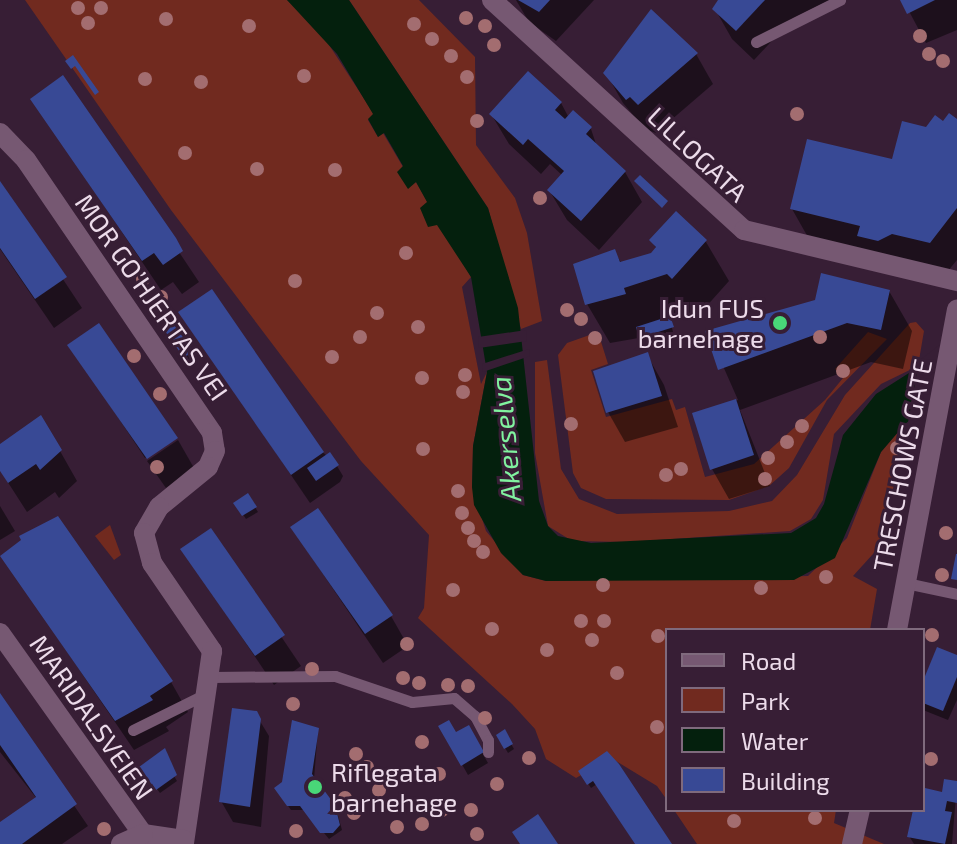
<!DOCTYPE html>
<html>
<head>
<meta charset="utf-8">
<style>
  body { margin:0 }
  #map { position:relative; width:957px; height:844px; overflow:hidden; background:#371e35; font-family:"Exo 2",sans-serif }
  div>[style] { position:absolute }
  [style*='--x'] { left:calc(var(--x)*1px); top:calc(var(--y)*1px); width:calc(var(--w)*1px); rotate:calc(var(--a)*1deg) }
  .green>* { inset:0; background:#712a1f }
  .water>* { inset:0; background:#04200d }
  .pier>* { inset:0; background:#371e35 }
  .shadow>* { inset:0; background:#0007 }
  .building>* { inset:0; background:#384995 }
  .service>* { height:11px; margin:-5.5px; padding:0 5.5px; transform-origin:5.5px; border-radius:5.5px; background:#765872 }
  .minor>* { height:20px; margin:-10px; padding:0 10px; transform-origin:10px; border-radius:10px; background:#765872 }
  .tertiary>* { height:20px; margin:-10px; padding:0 10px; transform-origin:10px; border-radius:10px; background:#765872 }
  .trees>* { width:14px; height:14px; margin:-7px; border-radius:50%; background:#a36d70 }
  .dots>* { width:22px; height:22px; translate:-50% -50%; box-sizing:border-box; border:4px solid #371e35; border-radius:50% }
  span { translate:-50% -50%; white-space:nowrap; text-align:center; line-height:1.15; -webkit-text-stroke:6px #371e35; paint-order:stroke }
  .street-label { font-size:26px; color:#ecdbea }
  .poi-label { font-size:26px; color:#ecdbea }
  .right { translate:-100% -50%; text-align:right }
  .left { translate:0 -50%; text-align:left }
  .water-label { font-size:28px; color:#81f29f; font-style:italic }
  .legend { position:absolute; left:665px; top:628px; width:260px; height:184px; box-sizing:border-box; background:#371e35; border:2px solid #7f6a7d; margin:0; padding:10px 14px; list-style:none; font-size:24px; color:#ecdbea }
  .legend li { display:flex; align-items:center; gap:16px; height:40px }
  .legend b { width:40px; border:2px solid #7f6a7d }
</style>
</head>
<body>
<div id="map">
  <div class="green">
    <div style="clip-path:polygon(25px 0,287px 0,320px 31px,374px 114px,368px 120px,378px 137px,383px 133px,403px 167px,408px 188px,416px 182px,471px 277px,462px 287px,481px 384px,487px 372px,473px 446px,472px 487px,486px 531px,523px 575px,546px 581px,808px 576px,847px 538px,881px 452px,905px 424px,883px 543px,853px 576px,877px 589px,870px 630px,667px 630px,667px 800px,657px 786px,611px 758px,576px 778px,546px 759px,535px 729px,512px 704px,418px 618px,424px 608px,429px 535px,361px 461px,171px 210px)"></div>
    <div style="clip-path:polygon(349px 0,419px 0,475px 57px,476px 145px,515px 198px,527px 233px,542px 321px,521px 329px,488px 208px)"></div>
    <div style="clip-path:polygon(916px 322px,924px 331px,918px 366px,881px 384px,834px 434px,823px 500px,811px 519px,790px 531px,628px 542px,572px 541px,548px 526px,535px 453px,535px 362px,547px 360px,561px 469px,579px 499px,617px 514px,729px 511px,772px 501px,797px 475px,845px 395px,910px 323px)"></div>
    <div style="clip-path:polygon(598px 332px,608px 364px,591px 370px,606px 417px,672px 399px,676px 410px,685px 407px,705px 477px,754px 464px,825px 400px,843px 378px,835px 369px,868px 332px,887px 339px,827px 400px,789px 468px,769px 486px,729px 500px,606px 499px,581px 488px,573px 473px,558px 355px,567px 343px)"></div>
    <div style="clip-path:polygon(110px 525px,121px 555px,114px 560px,95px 536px)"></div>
    <div style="clip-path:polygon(674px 810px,836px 810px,834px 823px,884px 844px,697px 844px)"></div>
  </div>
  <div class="water">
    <div style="clip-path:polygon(287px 0,349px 0,488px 208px,518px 308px,539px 501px,548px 526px,558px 536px,591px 543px,791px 533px,816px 518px,824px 504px,843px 435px,876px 394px,920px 366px,957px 385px,905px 424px,881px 452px,835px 558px,794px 580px,546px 581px,523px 575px,501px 553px,474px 505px,472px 487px,473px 446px,487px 372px,471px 277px,437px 225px,428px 227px,420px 208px,427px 202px,416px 182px,408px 189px,397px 172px,403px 166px,384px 133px,378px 137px,368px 119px,373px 114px,337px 54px)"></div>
  </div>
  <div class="pier">
    <div style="clip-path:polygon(526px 330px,527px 341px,479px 348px,478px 337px)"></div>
    <div style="clip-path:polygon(957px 331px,957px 390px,907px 428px,919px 361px)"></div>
    <div style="clip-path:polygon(529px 349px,530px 356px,483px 372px,482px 364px)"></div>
  </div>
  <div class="shadow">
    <div style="clip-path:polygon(516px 0,594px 0,556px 41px,529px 22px)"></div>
    <div style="clip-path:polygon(720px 0,830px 0,793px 18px,754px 60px,732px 39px,715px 9px)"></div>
    <div style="clip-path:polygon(903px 0,957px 0,957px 30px,926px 43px)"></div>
    <div style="clip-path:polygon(696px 54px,713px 84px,656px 133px,645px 129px,623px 103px,606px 73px)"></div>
    <div style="clip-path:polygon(63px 78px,199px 282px,182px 294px,173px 282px,161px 290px,32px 99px)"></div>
    <div style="clip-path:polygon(561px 103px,569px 118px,591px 129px,597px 147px,625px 172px,642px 202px,599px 250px,567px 220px,549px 190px,563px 176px,550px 164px,541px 174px,509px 144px,491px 114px)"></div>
    <div style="clip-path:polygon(957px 121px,957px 260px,947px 272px,809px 239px,792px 209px,893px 161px,927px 130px)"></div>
    <div style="clip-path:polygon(0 184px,82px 308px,54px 328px,0 249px)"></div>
    <div style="clip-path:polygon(676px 214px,706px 242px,729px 281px,696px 318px,691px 313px,670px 320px,673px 332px,610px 343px,587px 304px,614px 251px,622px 264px,652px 255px,656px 248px,651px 240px)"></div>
    <div style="clip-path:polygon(889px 291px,912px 331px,903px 369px,871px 362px,740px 410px,770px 486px,729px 499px,712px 469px,695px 414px,738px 400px,708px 332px)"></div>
    <div style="clip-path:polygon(181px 313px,337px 466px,343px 476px,340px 482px,310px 503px)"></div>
    <div style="clip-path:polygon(174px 328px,194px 357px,188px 361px,168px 332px)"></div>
    <div style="clip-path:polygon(70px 345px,175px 437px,145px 458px)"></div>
    <div style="clip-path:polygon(647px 355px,664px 385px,678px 427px,625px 442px,608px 412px)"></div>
    <div style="clip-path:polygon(178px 440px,194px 468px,166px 488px,147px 461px)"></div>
    <div style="clip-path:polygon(0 446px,60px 451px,77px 481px,59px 498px,55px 492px,27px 512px,0 470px)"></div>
    <div style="clip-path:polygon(248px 496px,258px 512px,246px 519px,236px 504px)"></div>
    <div style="clip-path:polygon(0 506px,15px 531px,0 540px)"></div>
    <div style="clip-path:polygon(292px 528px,391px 616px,408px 646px,383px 663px)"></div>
    <div style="clip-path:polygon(210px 531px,301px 666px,274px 685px,183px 550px)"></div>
    <div style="clip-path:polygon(2px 556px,171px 682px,188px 712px,166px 727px,169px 731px,134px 750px)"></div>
    <div style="clip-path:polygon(957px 657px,957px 700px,948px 720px,923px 710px,923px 686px)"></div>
    <div style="clip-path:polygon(0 697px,88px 826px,62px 844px,0 844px,0 824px,37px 799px,0 752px)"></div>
    <div style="clip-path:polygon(255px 713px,269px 736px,261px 827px,233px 822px,221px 801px)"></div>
    <div style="clip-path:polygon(441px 727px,456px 735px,468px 728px,488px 763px,468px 775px)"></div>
    <div style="clip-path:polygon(318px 730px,314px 779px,337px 812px,342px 830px,329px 839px,305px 810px,291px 810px,279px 793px)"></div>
    <div style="clip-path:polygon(504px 732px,514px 749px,508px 753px,498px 736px)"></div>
    <div style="clip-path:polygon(168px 766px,177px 781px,160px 793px,144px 772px)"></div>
    <div style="clip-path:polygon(618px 767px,670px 844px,635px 844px,597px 784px,591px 788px,580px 771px)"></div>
    <div style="clip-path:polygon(957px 783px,952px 844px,914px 844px,909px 836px,915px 810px,923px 810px,923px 804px)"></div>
  </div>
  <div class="building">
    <div style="clip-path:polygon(518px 0,550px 0,539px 12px)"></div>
    <div style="clip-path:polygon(718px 0,765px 0,736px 31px,712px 9px)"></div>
    <div style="clip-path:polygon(900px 0,935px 0,907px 14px)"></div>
    <div style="clip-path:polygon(651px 9px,698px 53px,638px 105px,630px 97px,626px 100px,603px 73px)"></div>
    <div style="clip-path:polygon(73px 55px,99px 92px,95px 95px,75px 66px,71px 69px,65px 61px)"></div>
    <div style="clip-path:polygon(528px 71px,562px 102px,555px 110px,565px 119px,573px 110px,592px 127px,586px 134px,626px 171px,581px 221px,547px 190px,564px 171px,528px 139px,523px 145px,489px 114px)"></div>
    <div style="clip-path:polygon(63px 75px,176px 238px,183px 251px,163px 265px,154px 253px,142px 261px,30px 99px)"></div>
    <div style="clip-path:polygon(949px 113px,957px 119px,957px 208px,930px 243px,892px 234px,878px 241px,857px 236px,860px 226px,790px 209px,807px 139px,892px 159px,902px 121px,926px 127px,935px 115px,943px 121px)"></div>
    <div style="clip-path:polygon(640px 175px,668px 201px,662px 208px,634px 181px)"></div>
    <div style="clip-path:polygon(0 181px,67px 277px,35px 299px,0 248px)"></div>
    <div style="clip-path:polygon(676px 211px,707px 240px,672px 279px,667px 274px,624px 288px,626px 294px,585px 305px,573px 264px,615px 249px,620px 262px,651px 253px,656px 247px,649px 240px)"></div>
    <div style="clip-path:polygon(821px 273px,890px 290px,881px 330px,847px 323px,718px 370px,705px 331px,815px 300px)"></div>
    <div style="clip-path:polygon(212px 289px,324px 452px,291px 475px,178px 312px)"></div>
    <div style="clip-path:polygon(670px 316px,674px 327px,639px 338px,636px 327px)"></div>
    <div style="clip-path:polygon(99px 323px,178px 438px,147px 459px,67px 345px)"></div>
    <div style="clip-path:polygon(174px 325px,193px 351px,184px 358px,165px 331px)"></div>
    <div style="clip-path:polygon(648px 352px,662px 396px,606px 413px,593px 371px)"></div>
    <div style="clip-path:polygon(736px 399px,754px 455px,710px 470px,692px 413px)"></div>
    <div style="clip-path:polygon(41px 415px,62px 450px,40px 470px,36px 464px,8px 483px,0 471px,0 444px)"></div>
    <div style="clip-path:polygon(330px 452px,339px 465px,316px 481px,307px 468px)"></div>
    <div style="clip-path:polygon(248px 493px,257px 507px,242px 516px,233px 503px)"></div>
    <div style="clip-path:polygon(318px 508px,393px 615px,365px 634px,290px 527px)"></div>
    <div style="clip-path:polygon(58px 516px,173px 681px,150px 696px,153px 700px,115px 721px,0 556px,21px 540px,19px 536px)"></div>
    <div style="clip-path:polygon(211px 528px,285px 635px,255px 656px,180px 549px)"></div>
    <div style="clip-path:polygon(956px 554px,957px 554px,957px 580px,951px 579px)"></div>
    <div style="clip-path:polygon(937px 647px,957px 655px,957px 677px,943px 711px,923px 703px,923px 681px)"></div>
    <div style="clip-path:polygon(0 693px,77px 804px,22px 844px,0 844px,0 822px,36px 797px,0 745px)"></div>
    <div style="clip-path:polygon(232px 708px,257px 711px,261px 719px,250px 807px,219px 802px)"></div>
    <div style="clip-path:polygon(292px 720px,319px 728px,312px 774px,335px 805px,340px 825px,333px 833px,320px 833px,300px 806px,287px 806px,274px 788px,282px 782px)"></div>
    <div style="clip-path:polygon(449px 720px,456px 732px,469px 725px,484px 752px,461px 766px,438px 726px)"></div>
    <div style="clip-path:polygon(505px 729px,513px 744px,504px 749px,496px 735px)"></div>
    <div style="clip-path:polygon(165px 748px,177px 775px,156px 790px,139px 767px)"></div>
    <div style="clip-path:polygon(607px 751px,619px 764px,672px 844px,635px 844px,593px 781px,587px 785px,578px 771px)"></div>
    <div style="clip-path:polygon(944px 779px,957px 781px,957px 803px,947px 801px,945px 811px,952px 812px,945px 844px,907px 837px,913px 810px,923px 810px,925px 788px,942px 792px)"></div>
    <div style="clip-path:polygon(538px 814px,558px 844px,520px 844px,512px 832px)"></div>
  </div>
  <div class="service">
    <div style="--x:756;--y:42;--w:94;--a:-26.6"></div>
    <div style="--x:906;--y:583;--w:52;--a:12.2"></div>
    <div style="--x:211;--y:677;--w:124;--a:-0.5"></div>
    <div style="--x:335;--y:676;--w:81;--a:18.7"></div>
    <div style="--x:412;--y:702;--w:42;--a:-5.4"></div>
    <div style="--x:454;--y:698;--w:28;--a:41"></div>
    <div style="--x:475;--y:716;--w:27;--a:62"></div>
    <div style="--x:488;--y:740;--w:12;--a:90"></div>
    <div style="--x:133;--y:730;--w:84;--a:-26.3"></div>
  </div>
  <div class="minor">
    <div style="--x:492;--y:0;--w:341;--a:42.4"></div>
    <div style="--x:744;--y:230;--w:219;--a:13.5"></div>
    <div style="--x:0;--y:133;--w:37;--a:46"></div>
    <div style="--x:26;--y:160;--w:330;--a:55.7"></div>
    <div style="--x:212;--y:433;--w:18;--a:81"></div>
    <div style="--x:215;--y:451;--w:17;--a:114"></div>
    <div style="--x:208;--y:467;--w:63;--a:140.8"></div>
    <div style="--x:159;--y:507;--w:30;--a:120"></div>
    <div style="--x:144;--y:533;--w:31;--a:75"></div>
    <div style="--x:152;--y:563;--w:107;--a:55.7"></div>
    <div style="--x:212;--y:651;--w:195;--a:98.3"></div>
    <div style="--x:0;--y:633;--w:247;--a:54.6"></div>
    <div style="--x:143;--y:834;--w:41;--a:8.3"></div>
    <div style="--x:121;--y:844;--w:24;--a:-24"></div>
  </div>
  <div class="tertiary">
    <div style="--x:897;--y:630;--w:326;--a:-79.4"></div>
    <div style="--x:852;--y:844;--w:35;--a:-77"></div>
  </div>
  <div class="trees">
    <div style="left:78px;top:8px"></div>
    <div style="left:101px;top:8px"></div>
    <div style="left:466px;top:18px"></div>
    <div style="left:166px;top:19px"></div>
    <div style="left:88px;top:23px"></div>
    <div style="left:414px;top:24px"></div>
    <div style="left:249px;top:26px"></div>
    <div style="left:485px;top:26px"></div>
    <div style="left:920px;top:36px"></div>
    <div style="left:432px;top:39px"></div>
    <div style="left:494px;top:45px"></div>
    <div style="left:929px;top:54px"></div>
    <div style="left:451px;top:56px"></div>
    <div style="left:943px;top:61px"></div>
    <div style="left:304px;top:76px"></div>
    <div style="left:467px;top:77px"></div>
    <div style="left:145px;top:79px"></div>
    <div style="left:201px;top:82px"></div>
    <div style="left:797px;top:114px"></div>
    <div style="left:477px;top:121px"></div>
    <div style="left:185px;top:153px"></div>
    <div style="left:257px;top:169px"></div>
    <div style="left:335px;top:170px"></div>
    <div style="left:540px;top:198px"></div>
    <div style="left:406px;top:253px"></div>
    <div style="left:143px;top:279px"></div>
    <div style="left:295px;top:281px"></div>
    <div style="left:161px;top:297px"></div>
    <div style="left:567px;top:310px"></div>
    <div style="left:377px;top:313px"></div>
    <div style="left:581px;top:319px"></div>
    <div style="left:418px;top:327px"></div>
    <div style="left:360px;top:337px"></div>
    <div style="left:820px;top:337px"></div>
    <div style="left:595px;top:338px"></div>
    <div style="left:134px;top:356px"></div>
    <div style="left:332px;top:357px"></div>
    <div style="left:843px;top:371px"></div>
    <div style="left:465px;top:375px"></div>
    <div style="left:422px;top:378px"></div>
    <div style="left:463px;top:392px"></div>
    <div style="left:160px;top:394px"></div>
    <div style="left:571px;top:424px"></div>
    <div style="left:802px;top:426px"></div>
    <div style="left:787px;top:442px"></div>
    <div style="left:897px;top:448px"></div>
    <div style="left:423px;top:449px"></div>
    <div style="left:768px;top:458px"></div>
    <div style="left:157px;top:467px"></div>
    <div style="left:681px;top:469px"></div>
    <div style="left:666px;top:475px"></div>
    <div style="left:765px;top:479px"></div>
    <div style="left:458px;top:491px"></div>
    <div style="left:462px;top:513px"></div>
    <div style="left:468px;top:528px"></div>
    <div style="left:946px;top:533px"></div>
    <div style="left:474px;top:541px"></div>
    <div style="left:483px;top:552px"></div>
    <div style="left:942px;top:575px"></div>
    <div style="left:826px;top:577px"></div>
    <div style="left:603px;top:585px"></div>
    <div style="left:761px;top:588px"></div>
    <div style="left:453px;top:590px"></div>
    <div style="left:581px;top:621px"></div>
    <div style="left:604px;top:621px"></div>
    <div style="left:492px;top:629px"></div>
    <div style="left:932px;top:635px"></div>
    <div style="left:658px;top:636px"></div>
    <div style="left:592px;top:640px"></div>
    <div style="left:407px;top:644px"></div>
    <div style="left:547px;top:650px"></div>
    <div style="left:312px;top:669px"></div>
    <div style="left:617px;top:673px"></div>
    <div style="left:403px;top:678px"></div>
    <div style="left:419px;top:683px"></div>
    <div style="left:448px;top:685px"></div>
    <div style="left:468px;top:686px"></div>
    <div style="left:293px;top:704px"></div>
    <div style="left:485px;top:718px"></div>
    <div style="left:657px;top:727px"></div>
    <div style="left:422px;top:742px"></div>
    <div style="left:356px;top:754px"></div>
    <div style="left:529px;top:758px"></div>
    <div style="left:931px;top:759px"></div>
    <div style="left:367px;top:767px"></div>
    <div style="left:439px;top:774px"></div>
    <div style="left:497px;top:784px"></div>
    <div style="left:379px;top:790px"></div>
    <div style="left:345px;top:798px"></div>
    <div style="left:442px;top:810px"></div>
    <div style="left:471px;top:810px"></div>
    <div style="left:354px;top:813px"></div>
    <div style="left:815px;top:818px"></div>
    <div style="left:734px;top:821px"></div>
    <div style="left:422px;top:824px"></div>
    <div style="left:397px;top:827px"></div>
    <div style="left:104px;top:829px"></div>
    <div style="left:296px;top:831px"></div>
    <div style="left:477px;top:834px"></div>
  </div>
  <div class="dots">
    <div style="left:780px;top:323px;background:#49d778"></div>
    <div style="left:315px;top:787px;background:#49d778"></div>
  </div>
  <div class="street-label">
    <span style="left:698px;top:154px;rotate:43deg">LILLOGATA</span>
    <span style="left:152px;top:297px;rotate:55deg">MOR GO’HJERTAS VEI</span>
    <span style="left:902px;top:465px;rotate:-79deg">TRESCHOWS GATE</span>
    <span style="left:92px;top:717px;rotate:55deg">MARIDALSVEIEN</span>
  </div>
  <div class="poi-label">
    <span class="right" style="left:764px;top:323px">Idun FUS<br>barnehage</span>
    <span class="left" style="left:331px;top:787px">Riflegata<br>barnehage</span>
  </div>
  <div class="water-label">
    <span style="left:505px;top:439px;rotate:-95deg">Akerselva</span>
  </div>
  <ul class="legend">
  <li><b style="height:10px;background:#765872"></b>Road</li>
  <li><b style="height:22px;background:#712a1f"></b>Park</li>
  <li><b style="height:22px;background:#04200d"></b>Water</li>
  <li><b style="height:22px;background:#384995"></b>Building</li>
  </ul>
</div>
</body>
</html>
